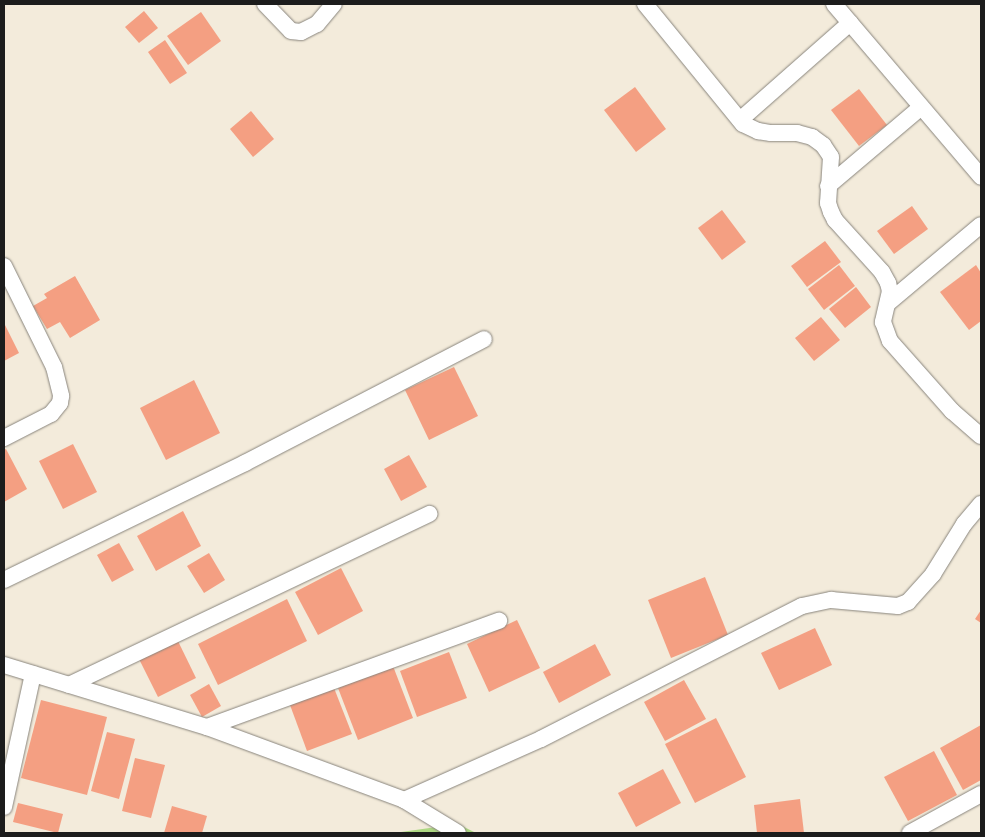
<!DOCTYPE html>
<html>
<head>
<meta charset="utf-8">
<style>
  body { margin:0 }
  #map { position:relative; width:985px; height:837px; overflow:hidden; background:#f3ebdb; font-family:Kalam,sans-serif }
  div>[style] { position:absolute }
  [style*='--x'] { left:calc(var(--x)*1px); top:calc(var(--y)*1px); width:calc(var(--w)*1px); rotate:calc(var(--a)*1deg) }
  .green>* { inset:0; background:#add883 }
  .building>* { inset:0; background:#f49f82 }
  .roads { filter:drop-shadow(0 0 1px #88847c) drop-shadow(0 0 1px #88847c) }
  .minor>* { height:16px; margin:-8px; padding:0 8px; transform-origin:8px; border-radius:8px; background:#fff }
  span { translate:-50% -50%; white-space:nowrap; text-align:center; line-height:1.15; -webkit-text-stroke:4px #f6f6f2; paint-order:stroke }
  .frame { position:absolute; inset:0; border:5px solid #1c1c1c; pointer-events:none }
</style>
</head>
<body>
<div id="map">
  <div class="green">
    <div style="clip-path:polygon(458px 824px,476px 833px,394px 833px)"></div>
  </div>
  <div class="building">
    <div style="clip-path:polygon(144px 11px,158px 28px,139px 43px,125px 27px)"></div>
    <div style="clip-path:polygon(201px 12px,221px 41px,188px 65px,167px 36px)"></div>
    <div style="clip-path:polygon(165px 40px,187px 73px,170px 84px,148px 52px)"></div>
    <div style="clip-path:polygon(635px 87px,666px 129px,636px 152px,604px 110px)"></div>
    <div style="clip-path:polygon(859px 89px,887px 125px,859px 146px,831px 110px)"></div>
    <div style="clip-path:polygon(251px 111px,274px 139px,253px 157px,230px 129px)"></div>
    <div style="clip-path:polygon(912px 206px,928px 229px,894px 254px,877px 231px)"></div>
    <div style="clip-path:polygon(722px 210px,746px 242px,722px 260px,698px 228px)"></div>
    <div style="clip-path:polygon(825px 241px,841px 262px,807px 287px,791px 266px)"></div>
    <div style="clip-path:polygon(839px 265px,855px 286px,824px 310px,808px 289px)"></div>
    <div style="clip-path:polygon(976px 265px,981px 273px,981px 321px,969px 330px,940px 292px)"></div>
    <div style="clip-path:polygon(75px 276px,100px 320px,70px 338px,60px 322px,47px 329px,33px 306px,47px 298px,44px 294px)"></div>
    <div style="clip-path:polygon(856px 287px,871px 307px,845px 328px,829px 309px)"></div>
    <div style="clip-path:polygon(821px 317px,840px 340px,814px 361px,795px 338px)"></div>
    <div style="clip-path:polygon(4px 323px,19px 353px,4px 361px)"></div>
    <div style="clip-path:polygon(454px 367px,478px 416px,429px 440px,405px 390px)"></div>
    <div style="clip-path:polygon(194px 380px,220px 433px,166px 460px,140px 408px)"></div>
    <div style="clip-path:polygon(73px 444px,97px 492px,63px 509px,39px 461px)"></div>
    <div style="clip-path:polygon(6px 449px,27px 489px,4px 502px,4px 450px)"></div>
    <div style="clip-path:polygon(409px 455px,427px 487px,401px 501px,384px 469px)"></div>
    <div style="clip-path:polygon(183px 511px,201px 546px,156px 571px,137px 536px)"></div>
    <div style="clip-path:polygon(119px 543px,134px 570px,112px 582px,97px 555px)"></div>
    <div style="clip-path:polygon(209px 553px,225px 580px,204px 593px,187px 566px)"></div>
    <div style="clip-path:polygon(341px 568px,363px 611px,318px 635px,295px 592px)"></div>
    <div style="clip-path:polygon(705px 577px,728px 635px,671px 658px,648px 600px)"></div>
    <div style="clip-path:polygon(287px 599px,307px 641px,218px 685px,198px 644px)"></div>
    <div style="clip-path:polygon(981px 610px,981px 623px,975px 619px)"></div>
    <div style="clip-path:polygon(517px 620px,540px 668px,489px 692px,467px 644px)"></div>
    <div style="clip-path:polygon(815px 628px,832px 665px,779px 690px,761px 653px)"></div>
    <div style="clip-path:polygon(176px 637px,196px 678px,158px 697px,138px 657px)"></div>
    <div style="clip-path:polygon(595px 644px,611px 675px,559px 703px,543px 672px)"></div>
    <div style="clip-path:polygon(449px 652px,467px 698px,417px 717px,400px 671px)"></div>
    <div style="clip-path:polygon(393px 666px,413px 718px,358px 740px,338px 688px)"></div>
    <div style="clip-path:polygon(684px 680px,706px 719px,665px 741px,644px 702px)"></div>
    <div style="clip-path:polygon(209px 684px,221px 706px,202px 717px,190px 695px)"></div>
    <div style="clip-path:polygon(334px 688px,352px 734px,307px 751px,290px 705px)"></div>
    <div style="clip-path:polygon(41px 700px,107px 717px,87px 795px,21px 778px)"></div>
    <div style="clip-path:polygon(716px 718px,746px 777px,695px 803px,665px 744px)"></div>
    <div style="clip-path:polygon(981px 725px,981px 780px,963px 790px,940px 748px)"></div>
    <div style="clip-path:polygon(107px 732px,135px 739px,119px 799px,91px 791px)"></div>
    <div style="clip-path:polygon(934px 751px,957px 795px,908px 821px,884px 777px)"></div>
    <div style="clip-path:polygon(135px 758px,165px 765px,151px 818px,122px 811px)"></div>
    <div style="clip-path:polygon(663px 769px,681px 803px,636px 827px,618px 793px)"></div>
    <div style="clip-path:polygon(800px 799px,804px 833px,757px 833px,754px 805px)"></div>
    <div style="clip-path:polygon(18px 803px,63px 814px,58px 833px,13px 822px)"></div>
    <div style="clip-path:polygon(172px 806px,207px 816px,202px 833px,164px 833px)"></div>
  </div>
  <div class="roads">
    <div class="minor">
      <div style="--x:265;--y:4;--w:37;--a:46"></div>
      <div style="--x:291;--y:31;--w:10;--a:6"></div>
      <div style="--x:301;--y:32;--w:18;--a:-27"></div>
      <div style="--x:317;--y:24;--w:26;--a:-50"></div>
      <div style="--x:645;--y:4;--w:155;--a:50.8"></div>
      <div style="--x:743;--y:124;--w:17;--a:25"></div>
      <div style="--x:758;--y:131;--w:13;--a:9"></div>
      <div style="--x:771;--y:133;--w:26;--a:0"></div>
      <div style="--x:797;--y:133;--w:16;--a:15"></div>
      <div style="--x:812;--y:137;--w:14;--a:36"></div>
      <div style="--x:823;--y:145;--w:14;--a:56"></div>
      <div style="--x:831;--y:157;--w:46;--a:93.7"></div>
      <div style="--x:828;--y:203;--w:9;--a:72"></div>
      <div style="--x:831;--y:212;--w:9;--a:63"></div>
      <div style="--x:835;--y:220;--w:70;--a:47.9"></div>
      <div style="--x:882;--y:272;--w:13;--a:61"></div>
      <div style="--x:888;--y:283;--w:8;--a:76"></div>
      <div style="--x:890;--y:291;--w:32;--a:103"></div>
      <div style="--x:883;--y:322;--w:20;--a:70"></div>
      <div style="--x:890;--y:341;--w:94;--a:48.5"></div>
      <div style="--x:952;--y:411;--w:38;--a:41"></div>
      <div style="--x:834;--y:4;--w:227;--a:49.6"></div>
      <div style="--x:740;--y:120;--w:147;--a:-41.4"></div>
      <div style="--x:828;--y:186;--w:122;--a:-40.3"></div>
      <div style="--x:4;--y:266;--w:113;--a:63.7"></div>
      <div style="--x:54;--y:367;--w:30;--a:76"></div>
      <div style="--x:61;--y:396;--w:7;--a:98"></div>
      <div style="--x:60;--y:403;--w:14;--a:129"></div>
      <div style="--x:51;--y:414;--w:53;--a:152.9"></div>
      <div style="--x:888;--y:303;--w:121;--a:-40"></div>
      <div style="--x:4;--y:580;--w:268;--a:-25.9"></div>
      <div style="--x:245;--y:463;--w:269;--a:-27.4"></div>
      <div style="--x:4;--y:665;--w:212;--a:17"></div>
      <div style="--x:207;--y:727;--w:210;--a:20.3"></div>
      <div style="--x:404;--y:800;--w:150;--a:-24"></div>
      <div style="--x:541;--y:739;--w:293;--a:-27"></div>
      <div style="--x:802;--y:606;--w:30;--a:-12"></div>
      <div style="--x:831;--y:600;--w:67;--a:5.1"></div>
      <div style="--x:898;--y:606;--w:11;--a:-22"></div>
      <div style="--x:908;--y:602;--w:38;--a:-48"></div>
      <div style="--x:933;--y:574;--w:59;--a:-58.2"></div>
      <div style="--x:964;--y:524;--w:26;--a:-50"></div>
      <div style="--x:69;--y:685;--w:399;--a:-25.4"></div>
      <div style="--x:207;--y:727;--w:311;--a:-20"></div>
      <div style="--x:404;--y:800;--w:63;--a:31.4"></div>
      <div style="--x:4;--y:807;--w:136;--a:-77.7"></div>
      <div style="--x:910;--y:833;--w:81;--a:-28.8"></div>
    </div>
  </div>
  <div class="frame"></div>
</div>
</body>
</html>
